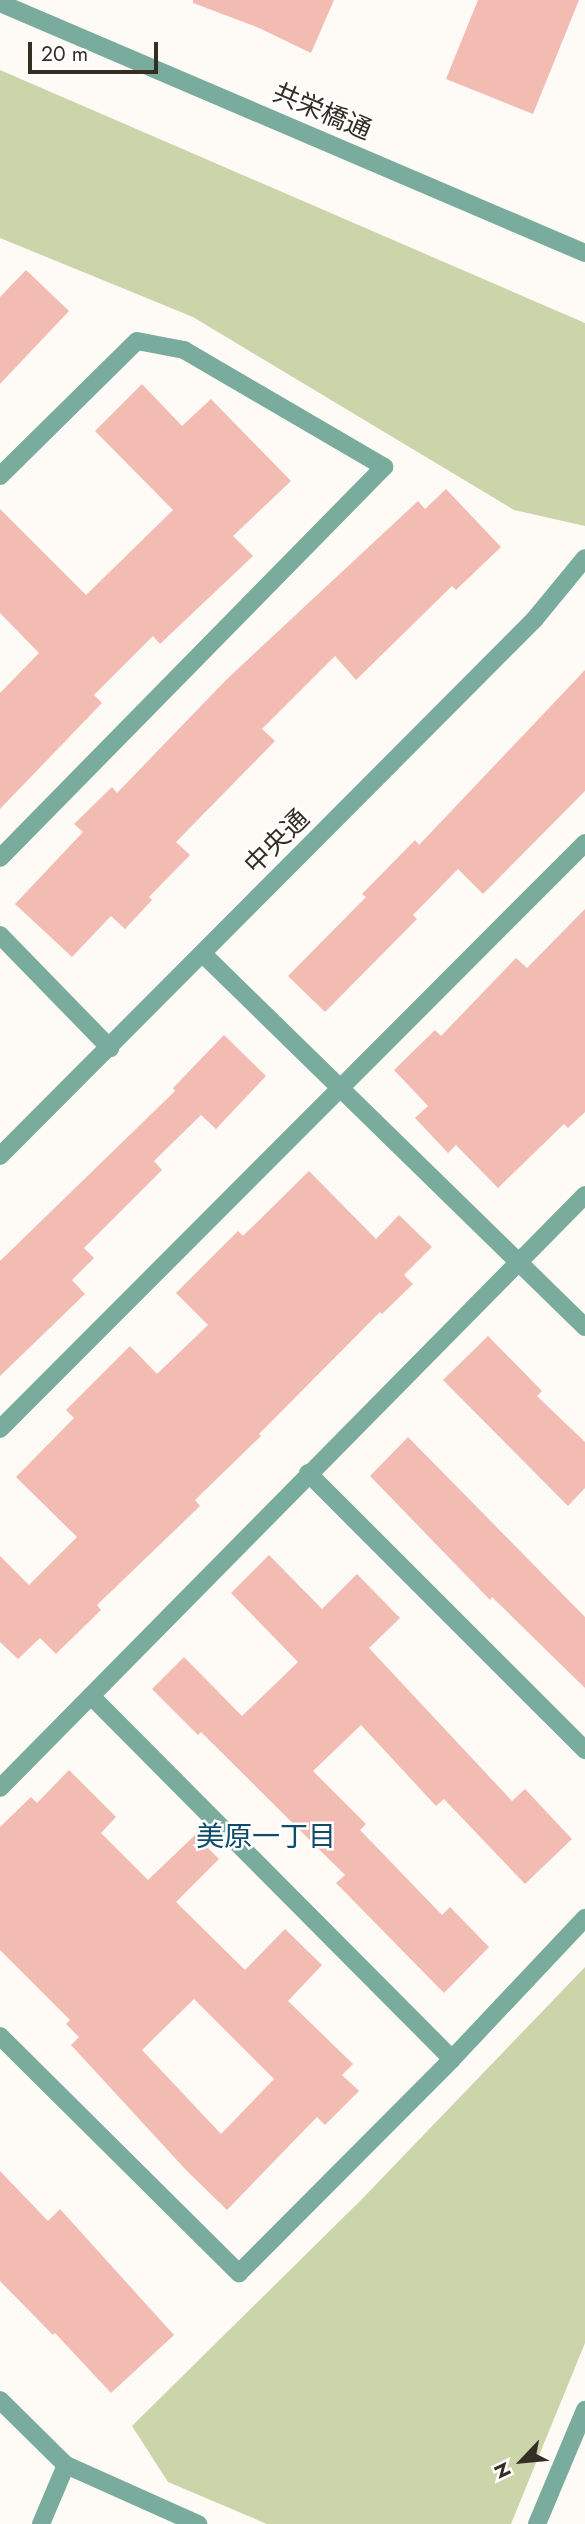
<!DOCTYPE html>
<html>
<head>
<meta charset="utf-8">
<style>
  body { margin:0 }
  #map { position:relative; width:585px; height:2524px; overflow:hidden; background:#fefbf6; font-family:Jost,"Noto Sans JP",sans-serif }
  div>[style] { position:absolute }
  [style*='--x'] { left:calc(var(--x)*1px); top:calc(var(--y)*1px); width:calc(var(--w)*1px); rotate:calc(var(--a)*1deg) }
  .green>* { inset:0; background:#cbd5a9 }
  .building>* { inset:0; background:#f3bcb3 }
  .minor>* { height:18px; margin:-9px; padding:0 9px; transform-origin:9px; border-radius:9px; background:#7aac9d }
  span { translate:-50% -50%; white-space:nowrap; text-align:center; line-height:1.15; -webkit-text-stroke:5px #fff; paint-order:stroke }
  .street-label { font-size:26px; color:#342e24 }
  .neighbourhood-label { font-size:28px; color:#0f4b6b }
  .north { position:absolute; left:487px; top:2426px; width:70px; height:70px; -webkit-text-stroke:5px #fff; paint-order:stroke; rotate:244deg; font-size:19px; font-weight:700; line-height:28px; text-align:center; color:#342e24 }
  .north::after { content:''; display:block; margin:auto; width:24px; height:32px; background:#342e24; clip-path:polygon(50% 0,100% 100%,50% 72%,0 100%) }
  .scale { position:absolute; left:28px; top:42px; width:130px; height:32px; box-sizing:border-box; border:4px solid #342e24; border-top:0; padding-left:9px; font-size:21px; line-height:24px; white-space:nowrap; color:#342e24; -webkit-text-stroke:5px #fff; paint-order:stroke }
</style>
</head>
<body>
<div id="map">
  <div class="green">
    <div style="clip-path:polygon(0 70px,585px 323px,585px 526px,514px 510px,193px 317px,0 238px)"></div>
    <div style="clip-path:polygon(585px 1967px,585px 2343px,511px 2524px,267px 2524px,168px 2482px,132px 2426px,363px 2198px)"></div>
  </div>
  <div class="building">
    <div style="clip-path:polygon(193px 0,334px 0,311px 53px,259px 28px,193px 3px)"></div>
    <div style="clip-path:polygon(478px 0,579px 0,533px 114px,446px 79px)"></div>
    <div style="clip-path:polygon(26px 270px,69px 311px,0 384px,0 297px)"></div>
    <div style="clip-path:polygon(142px 384px,182px 426px,211px 399px,291px 481px,233px 536px,253px 556px,160px 644px,153px 636px,94px 695px,102px 703px,0 809px,0 693px,39px 653px,0 613px,0 509px,86px 595px,173px 510px,95px 431px)"></div>
    <div style="clip-path:polygon(446px 489px,501px 547px,456px 590px,452px 586px,356px 680px,335px 656px,262px 729px,275px 741px,176px 842px,190px 855px,149px 897px,152px 900px,125px 929px,111px 916px,72px 957px,15px 904px,83px 832px,74px 824px,112px 787px,117px 793px,227px 679px,418px 501px,425px 509px)"></div>
    <div style="clip-path:polygon(585px 670px,585px 791px,483px 894px,458px 869px,413px 915px,417px 919px,325px 1012px,288px 976px,366px 897px,362px 894px,415px 840px,419px 845px)"></div>
    <div style="clip-path:polygon(585px 909px,585px 1112px,568px 1128px,564px 1124px,498px 1188px,456px 1145px,448px 1153px,415px 1118px,428px 1106px,394px 1070px,435px 1030px,441px 1036px,516px 958px,527px 968px)"></div>
    <div style="clip-path:polygon(224px 1035px,266px 1076px,216px 1129px,201px 1115px,154px 1161px,162px 1170px,84px 1248px,94px 1258px,72px 1280px,85px 1294px,0 1376px,0 1261px,175px 1091px,173px 1088px)"></div>
    <div style="clip-path:polygon(309px 1171px,376px 1239px,399px 1215px,432px 1247px,404px 1275px,413px 1284px,382px 1314px,380px 1312px,259px 1434px,261px 1436px,195px 1500px,200px 1506px,97px 1605px,101px 1610px,56px 1654px,40px 1638px,18px 1659px,0 1642px,0 1556px,29px 1585px,77px 1537px,16px 1477px,74px 1418px,66px 1410px,130px 1346px,157px 1374px,208px 1325px,176px 1293px,238px 1231px,243px 1236px)"></div>
    <div style="clip-path:polygon(488px 1336px,542px 1391px,537px 1396px,585px 1442px,585px 1488px,568px 1506px,443px 1380px)"></div>
    <div style="clip-path:polygon(408px 1437px,585px 1617px,585px 1688px,492px 1597px,490px 1600px,370px 1476px)"></div>
    <div style="clip-path:polygon(269px 1555px,322px 1609px,357px 1574px,400px 1618px,369px 1648px,512px 1801px,525px 1789px,572px 1839px,525px 1884px,444px 1799px,436px 1806px,361px 1725px,313px 1771px,366px 1824px,360px 1830px,442px 1915px,450px 1907px,489px 1947px,444px 1993px,336px 1883px,345px 1875px,201px 1732px,198px 1735px,152px 1689px,184px 1657px,242px 1716px,298px 1662px,231px 1593px)"></div>
    <div style="clip-path:polygon(evenodd,69px 1770px,116px 1817px,101px 1833px,148px 1880px,195px 1835px,219px 1859px,176px 1902px,245px 1970px,285px 1929px,322px 1965px,288px 2001px,353px 2064px,342px 2075px,359px 2091px,325px 2125px,317px 2117px,227px 2210px,186px 2170px,71px 2045px,79px 2037px,66px 2024px,70px 2020px,0 1950px,0 1827px,31px 1797px,37px 1803px,69px 1770px,194px 1999px,274px 2079px,221px 2134px,142px 2050px,194px 1999px)"></div>
    <div style="clip-path:polygon(0 2171px,48px 2221px,60px 2209px,174px 2335px,111px 2393px,55px 2333px,53px 2335px,0 2281px)"></div>
  </div>
  <div class="minor">
    <div style="--x:0;--y:3;--w:636;--a:23.14"></div>
    <div style="--x:0;--y:476;--w:192;--a:-44.6"></div>
    <div style="--x:137;--y:341;--w:48;--a:10.8"></div>
    <div style="--x:184;--y:350;--w:232;--a:30.3"></div>
    <div style="--x:384;--y:467;--w:548;--a:134.48"></div>
    <div style="--x:0;--y:935;--w:158;--a:45.8"></div>
    <div style="--x:203;--y:954;--w:534;--a:44.32"></div>
    <div style="--x:0;--y:1156;--w:757;--a:-45.11"></div>
    <div style="--x:534;--y:620;--w:80;--a:-50.6"></div>
    <div style="--x:0;--y:1429;--w:828;--a:-45.05"></div>
    <div style="--x:308;--y:1473;--w:392;--a:45"></div>
    <div style="--x:91;--y:1696;--w:512;--a:45.16"></div>
    <div style="--x:0;--y:1788;--w:833;--a:-45.39"></div>
    <div style="--x:0;--y:2036;--w:337;--a:44.8"></div>
    <div style="--x:239;--y:2273;--w:302;--a:-45.1"></div>
    <div style="--x:452;--y:2059;--w:194;--a:-46.7"></div>
    <div style="--x:0;--y:2400;--w:93;--a:44.6"></div>
    <div style="--x:66;--y:2465;--w:64;--a:113"></div>
    <div style="--x:66;--y:2465;--w:145;--a:24.1"></div>
    <div style="--x:537;--y:2524;--w:124;--a:-67.2"></div>
  </div>
  <div class="street-label">
    <span style="left:322px;top:112px;rotate:23deg">共栄橋通</span>
    <span style="left:277px;top:842px;rotate:-45deg">中央通</span>
  </div>
  <div class="neighbourhood-label">
    <span style="left:266px;top:1837px">美原一丁目</span>
  </div>
  <div class="north">N</div>
  <div class="scale">20 m</div>
</div>
</body>
</html>
